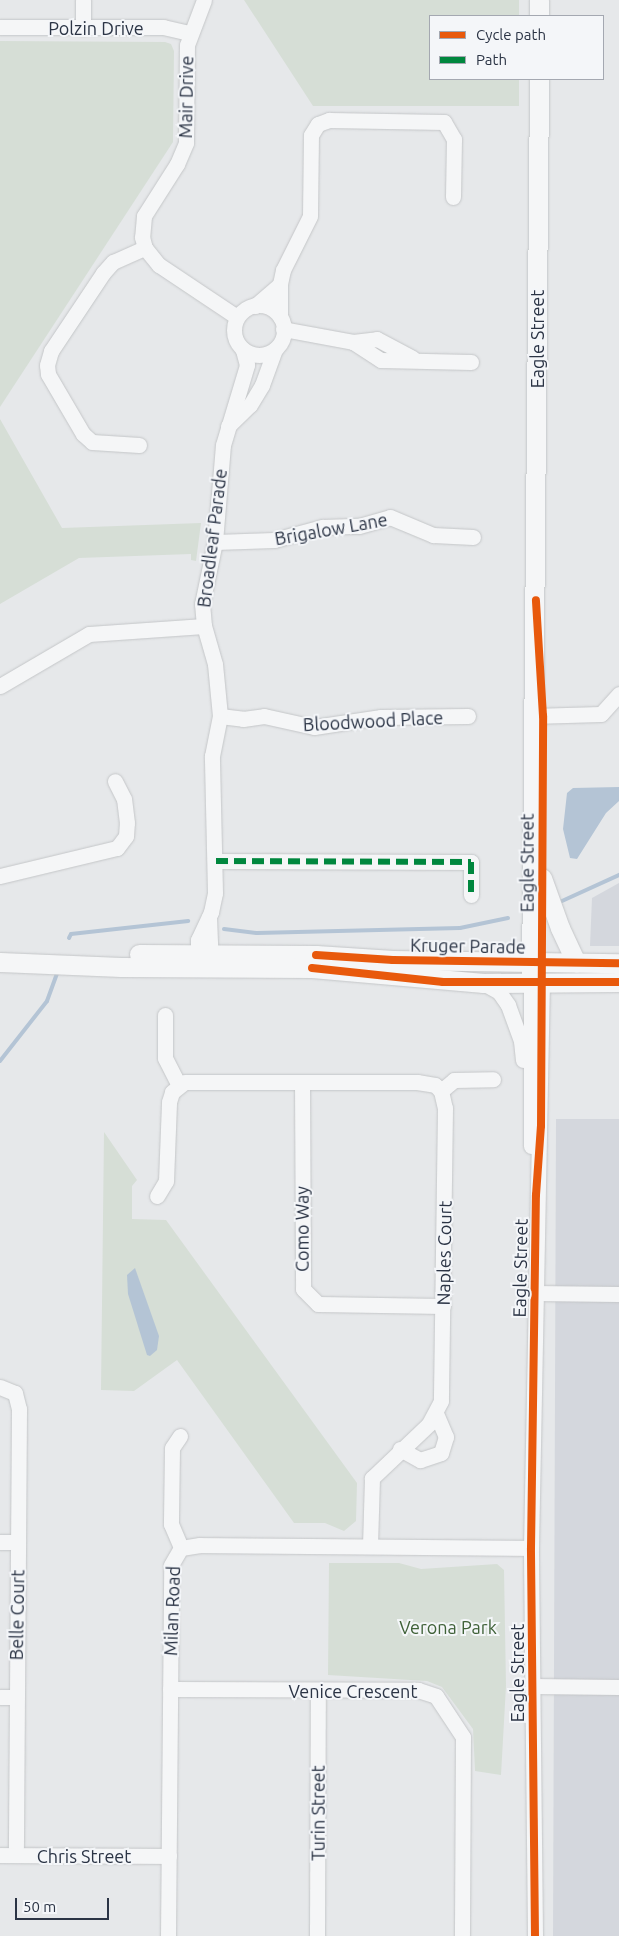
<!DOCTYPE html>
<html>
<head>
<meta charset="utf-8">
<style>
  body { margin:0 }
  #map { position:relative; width:619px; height:1936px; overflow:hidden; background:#e6e8ea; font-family:Ubuntu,sans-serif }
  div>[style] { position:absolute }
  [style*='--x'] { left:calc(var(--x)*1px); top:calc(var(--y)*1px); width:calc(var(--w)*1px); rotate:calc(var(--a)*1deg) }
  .built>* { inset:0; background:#d4d7dd }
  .green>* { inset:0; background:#d6ded6 }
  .water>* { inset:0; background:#b4c4d5 }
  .stream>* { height:4px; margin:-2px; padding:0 2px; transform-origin:2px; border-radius:2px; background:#b4c4d5 }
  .roads { filter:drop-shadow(0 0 1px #c4c6c8) drop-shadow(0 0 1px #c4c6c8) }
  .minor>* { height:15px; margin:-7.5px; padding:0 7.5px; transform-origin:7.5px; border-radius:7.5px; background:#f5f6f7 }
  .minor>.ring { margin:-7.5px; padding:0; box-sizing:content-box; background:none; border:15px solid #f5f6f7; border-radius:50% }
  .tertiary>* { height:19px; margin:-9.5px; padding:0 9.5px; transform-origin:9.5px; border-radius:9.5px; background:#f5f6f7 }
  .quiet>* { height:6px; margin-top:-3px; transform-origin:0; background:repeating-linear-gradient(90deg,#00873e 0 12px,transparent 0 18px) }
  .cycleway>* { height:8px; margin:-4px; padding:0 4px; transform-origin:4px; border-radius:4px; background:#e8590c }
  span { translate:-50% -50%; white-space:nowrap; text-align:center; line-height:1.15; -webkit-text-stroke:4px #f4f6f9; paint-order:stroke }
  .street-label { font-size:18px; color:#2b3445 }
  .park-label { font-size:18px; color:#3f6138 }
  .legend { position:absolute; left:429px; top:15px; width:175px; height:65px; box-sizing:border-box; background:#f4f6f9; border:1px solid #a4a8b1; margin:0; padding:6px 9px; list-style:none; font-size:15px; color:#2b3445 }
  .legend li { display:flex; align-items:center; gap:10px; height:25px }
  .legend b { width:25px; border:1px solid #a4a8b1 }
  .scale { position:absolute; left:15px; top:1898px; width:94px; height:22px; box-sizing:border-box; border:2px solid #2b3445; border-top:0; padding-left:6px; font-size:15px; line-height:18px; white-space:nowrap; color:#2b3445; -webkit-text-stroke:4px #f4f6f9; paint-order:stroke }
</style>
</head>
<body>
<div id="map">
  <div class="built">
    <div style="clip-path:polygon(619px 883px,619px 946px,590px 946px,592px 898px)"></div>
    <div style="clip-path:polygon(556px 1119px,619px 1119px,619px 1936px,553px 1936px)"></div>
  </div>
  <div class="green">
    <div style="clip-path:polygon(244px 0,519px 0,519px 16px,430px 16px,430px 79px,519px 79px,519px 106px,313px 106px)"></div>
    <div style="clip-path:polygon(0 41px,165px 42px,171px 44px,174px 51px,173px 142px,0 407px)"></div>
    <div style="clip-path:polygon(0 419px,62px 528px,201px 523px,196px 561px,191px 560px,191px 554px,79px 558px,0 604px)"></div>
    <div style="clip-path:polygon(104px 1132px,137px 1180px,132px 1186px,132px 1219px,166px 1220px,357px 1483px,356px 1521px,344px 1531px,325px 1523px,294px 1523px,177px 1360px,134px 1391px,101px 1390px)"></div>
    <div style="clip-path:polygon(329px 1563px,399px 1563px,421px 1569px,497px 1564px,504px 1570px,506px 1686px,501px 1775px,475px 1771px,473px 1729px,442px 1687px,427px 1681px,328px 1675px)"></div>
  </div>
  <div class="water">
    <div style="clip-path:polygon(619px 787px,619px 801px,606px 813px,577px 859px,570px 858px,563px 829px,567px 793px,573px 788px)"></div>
    <div style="clip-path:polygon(135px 1268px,159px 1336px,157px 1350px,150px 1356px,147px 1355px,128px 1294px,127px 1275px)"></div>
  </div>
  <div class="stream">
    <div style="--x:562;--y:901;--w:63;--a:-24.5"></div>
    <div style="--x:224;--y:929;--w:33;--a:7"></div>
    <div style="--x:257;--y:933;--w:203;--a:-1.4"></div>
    <div style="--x:460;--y:928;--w:49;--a:-11.8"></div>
    <div style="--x:69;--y:938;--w:4;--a:-63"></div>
    <div style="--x:71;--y:934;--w:118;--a:-6.3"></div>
    <div style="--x:0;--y:1061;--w:76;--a:-51.9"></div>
    <div style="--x:47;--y:1001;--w:29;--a:-70"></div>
  </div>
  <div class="roads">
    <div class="minor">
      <div style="--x:83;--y:0;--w:28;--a:90"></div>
      <div style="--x:204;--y:0;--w:48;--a:110.7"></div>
      <div style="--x:187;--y:45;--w:98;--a:90.6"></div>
      <div style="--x:186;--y:143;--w:23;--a:113"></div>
      <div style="--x:177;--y:164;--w:62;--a:122.4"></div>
      <div style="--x:144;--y:216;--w:21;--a:95"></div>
      <div style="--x:142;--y:237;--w:11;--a:75"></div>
      <div style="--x:145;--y:248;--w:22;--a:51"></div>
      <div style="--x:159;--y:265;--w:94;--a:33.7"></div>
      <div style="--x:0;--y:27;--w:163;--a:0"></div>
      <div style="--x:163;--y:27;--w:28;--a:13"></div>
      <div class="ring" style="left:234px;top:305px;width:35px;height:35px"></div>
      <div style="--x:255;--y:306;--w:33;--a:-41"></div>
      <div style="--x:280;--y:317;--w:33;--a:-90"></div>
      <div style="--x:280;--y:284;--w:14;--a:-78"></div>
      <div style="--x:283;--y:270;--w:60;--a:-63.4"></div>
      <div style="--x:310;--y:216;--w:81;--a:-89.3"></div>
      <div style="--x:311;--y:135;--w:13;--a:-58"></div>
      <div style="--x:318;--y:124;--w:12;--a:-20"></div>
      <div style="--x:329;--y:120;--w:115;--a:1"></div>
      <div style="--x:444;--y:122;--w:20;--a:60"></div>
      <div style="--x:454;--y:139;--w:58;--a:91"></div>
      <div style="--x:283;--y:329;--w:71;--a:10.5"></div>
      <div style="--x:353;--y:342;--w:24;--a:-7"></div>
      <div style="--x:377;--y:339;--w:40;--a:28"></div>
      <div style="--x:353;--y:342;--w:33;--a:33"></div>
      <div style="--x:381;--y:360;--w:90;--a:1.3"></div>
      <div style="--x:228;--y:426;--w:30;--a:-44"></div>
      <div style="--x:250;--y:405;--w:23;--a:-59"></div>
      <div style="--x:262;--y:385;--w:38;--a:-70"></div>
      <div style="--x:139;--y:445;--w:47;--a:-176.3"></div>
      <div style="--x:92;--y:442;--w:12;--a:-138"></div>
      <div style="--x:83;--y:434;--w:69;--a:-120.3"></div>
      <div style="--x:48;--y:374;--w:9;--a:-96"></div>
      <div style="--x:47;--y:365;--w:15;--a:-74"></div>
      <div style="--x:51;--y:351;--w:94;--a:-56.3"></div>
      <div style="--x:103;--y:273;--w:15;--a:-48"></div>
      <div style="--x:113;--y:262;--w:35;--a:-24"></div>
      <div style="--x:215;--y:542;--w:59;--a:-1.9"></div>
      <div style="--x:274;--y:540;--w:50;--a:-15.2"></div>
      <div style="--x:322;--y:527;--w:37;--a:-2"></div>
      <div style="--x:359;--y:526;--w:32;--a:-16"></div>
      <div style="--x:390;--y:517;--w:47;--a:22.7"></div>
      <div style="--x:433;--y:535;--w:40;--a:2.9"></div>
      <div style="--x:0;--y:686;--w:103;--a:-30.3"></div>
      <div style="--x:89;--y:634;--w:115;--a:-4"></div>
      <div style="--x:220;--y:716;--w:23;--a:7"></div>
      <div style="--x:243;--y:719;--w:21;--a:-8"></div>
      <div style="--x:264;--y:716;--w:51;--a:12.4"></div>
      <div style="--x:314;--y:727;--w:68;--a:-8.5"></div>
      <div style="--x:381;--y:717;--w:87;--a:-0.7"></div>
      <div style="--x:532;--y:716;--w:69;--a:-1.7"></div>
      <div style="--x:601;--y:714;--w:27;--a:-48"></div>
      <div style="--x:216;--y:861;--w:255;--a:0.2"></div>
      <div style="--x:471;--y:862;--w:33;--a:90"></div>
      <div style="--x:0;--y:876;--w:120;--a:-13.5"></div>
      <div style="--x:117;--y:848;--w:15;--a:-53"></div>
      <div style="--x:126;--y:836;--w:13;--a:-86"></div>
      <div style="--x:127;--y:823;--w:24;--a:-97"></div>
      <div style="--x:124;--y:799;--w:20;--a:-117"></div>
      <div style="--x:209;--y:917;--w:49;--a:87.7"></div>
      <div style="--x:198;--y:964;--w:24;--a:-90"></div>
      <div style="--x:198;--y:940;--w:31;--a:-65"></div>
      <div style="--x:211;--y:912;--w:19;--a:-78"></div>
      <div style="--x:215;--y:893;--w:137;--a:-91.3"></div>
      <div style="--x:212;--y:756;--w:41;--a:-78.7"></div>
      <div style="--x:220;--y:716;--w:52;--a:-95.5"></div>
      <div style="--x:215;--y:664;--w:40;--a:-106"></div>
      <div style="--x:204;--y:626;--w:22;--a:-95"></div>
      <div style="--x:202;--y:604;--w:63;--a:-78.2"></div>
      <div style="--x:215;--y:542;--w:97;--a:-85.3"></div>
      <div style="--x:223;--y:445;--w:84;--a:-73.3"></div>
      <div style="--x:247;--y:365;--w:16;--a:-105"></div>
      <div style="--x:531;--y:982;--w:164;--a:90"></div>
      <div style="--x:483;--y:983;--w:18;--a:29"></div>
      <div style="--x:499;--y:992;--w:16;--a:55"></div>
      <div style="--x:508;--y:1005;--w:38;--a:70"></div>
      <div style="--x:521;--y:1041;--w:19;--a:84"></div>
      <div style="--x:165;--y:1015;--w:43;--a:90"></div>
      <div style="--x:165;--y:1058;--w:30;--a:63"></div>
      <div style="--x:302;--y:1082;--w:207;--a:89.7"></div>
      <div style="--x:303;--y:1289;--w:21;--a:45"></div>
      <div style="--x:318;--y:1304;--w:125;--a:0.9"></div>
      <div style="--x:441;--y:1091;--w:17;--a:-40"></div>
      <div style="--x:454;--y:1080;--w:39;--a:-1"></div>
      <div style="--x:157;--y:1196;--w:17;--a:-59"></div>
      <div style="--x:166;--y:1181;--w:79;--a:-87.8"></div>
      <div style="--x:169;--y:1102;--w:10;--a:-73"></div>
      <div style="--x:172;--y:1092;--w:16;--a:-38"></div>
      <div style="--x:185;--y:1082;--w:232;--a:0"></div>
      <div style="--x:417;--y:1082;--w:18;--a:9"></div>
      <div style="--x:435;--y:1085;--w:8;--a:45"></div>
      <div style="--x:441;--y:1091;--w:17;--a:77"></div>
      <div style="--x:445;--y:1108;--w:293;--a:90.8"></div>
      <div style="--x:441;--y:1401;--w:26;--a:118"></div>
      <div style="--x:429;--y:1424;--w:79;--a:136.5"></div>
      <div style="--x:372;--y:1478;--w:68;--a:91.7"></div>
      <div style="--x:534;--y:1293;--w:85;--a:0.7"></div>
      <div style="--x:0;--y:1387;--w:16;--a:22"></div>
      <div style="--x:15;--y:1393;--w:16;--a:76"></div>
      <div style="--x:19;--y:1409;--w:446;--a:90.4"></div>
      <div style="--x:180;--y:1436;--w:14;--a:124"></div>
      <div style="--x:172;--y:1448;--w:76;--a:90.8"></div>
      <div style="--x:171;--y:1524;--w:26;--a:67"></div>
      <div style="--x:400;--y:1449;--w:23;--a:29"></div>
      <div style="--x:420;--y:1460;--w:22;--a:-18"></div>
      <div style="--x:441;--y:1453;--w:17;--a:-73"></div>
      <div style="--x:446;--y:1437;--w:25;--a:-113"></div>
      <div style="--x:0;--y:1542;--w:18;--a:0"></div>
      <div style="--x:533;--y:1686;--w:86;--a:0.7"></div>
      <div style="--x:170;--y:1689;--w:248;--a:0.2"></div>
      <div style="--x:418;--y:1690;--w:19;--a:18"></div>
      <div style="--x:436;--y:1696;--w:49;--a:56.6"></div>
      <div style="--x:463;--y:1737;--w:199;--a:90.3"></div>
      <div style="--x:0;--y:1697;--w:16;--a:0"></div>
      <div style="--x:0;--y:1855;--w:169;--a:0.3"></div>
      <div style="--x:168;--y:1936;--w:371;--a:-89.5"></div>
      <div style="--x:171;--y:1565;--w:20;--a:-60"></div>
      <div style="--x:181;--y:1548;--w:19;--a:-9"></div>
      <div style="--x:200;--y:1545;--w:331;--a:0.5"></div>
      <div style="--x:317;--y:1936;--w:246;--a:-89.8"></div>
      <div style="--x:535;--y:1936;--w:388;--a:-90.6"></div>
      <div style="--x:531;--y:1548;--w:566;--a:-88.89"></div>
    </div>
    <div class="tertiary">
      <div style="--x:539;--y:16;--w:16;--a:-90"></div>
      <div style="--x:542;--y:878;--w:53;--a:70.2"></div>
      <div style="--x:560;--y:928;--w:38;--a:65"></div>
      <div style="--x:139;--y:954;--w:177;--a:0.3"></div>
      <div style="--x:316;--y:955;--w:77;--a:3.7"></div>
      <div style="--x:393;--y:960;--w:226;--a:0.8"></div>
      <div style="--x:0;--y:962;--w:121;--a:2.4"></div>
      <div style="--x:121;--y:967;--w:191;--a:0.3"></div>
      <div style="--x:312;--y:968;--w:172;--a:5"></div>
      <div style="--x:483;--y:983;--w:136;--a:-0.4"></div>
      <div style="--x:531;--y:982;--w:903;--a:-89.49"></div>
    </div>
  </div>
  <div class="quiet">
    <div style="--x:216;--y:861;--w:255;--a:0.2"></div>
    <div style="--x:471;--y:862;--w:33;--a:90"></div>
  </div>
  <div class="cycleway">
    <div style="--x:316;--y:955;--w:77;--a:3.7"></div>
    <div style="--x:393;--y:960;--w:226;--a:0.8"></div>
    <div style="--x:312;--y:968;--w:132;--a:6.1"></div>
    <div style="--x:443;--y:982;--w:176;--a:0"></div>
    <div style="--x:535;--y:1936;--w:388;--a:-90.6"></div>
    <div style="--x:531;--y:1548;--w:353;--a:-89.2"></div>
    <div style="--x:536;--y:1195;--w:69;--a:-85.9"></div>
    <div style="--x:541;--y:1126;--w:410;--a:-89.7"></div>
    <div style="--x:543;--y:716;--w:116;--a:-93.5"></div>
  </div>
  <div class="street-label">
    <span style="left:96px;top:28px">Polzin Drive</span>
    <span style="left:186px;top:97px;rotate:-89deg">Mair Drive</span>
    <span style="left:537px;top:339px;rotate:-90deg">Eagle Street</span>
    <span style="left:331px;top:529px;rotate:-10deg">Brigalow Lane</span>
    <span style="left:212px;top:538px;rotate:-83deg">Broadleaf Parade</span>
    <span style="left:373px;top:721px;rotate:-3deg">Bloodwood Place</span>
    <span style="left:527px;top:863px;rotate:-90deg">Eagle Street</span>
    <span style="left:468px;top:946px;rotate:1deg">Kruger Parade</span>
    <span style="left:302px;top:1229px;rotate:-90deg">Como Way</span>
    <span style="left:444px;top:1253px;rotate:-89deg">Naples Court</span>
    <span style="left:520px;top:1268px;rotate:-89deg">Eagle Street</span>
    <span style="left:172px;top:1611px;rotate:-88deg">Milan Road</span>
    <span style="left:17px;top:1615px;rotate:-89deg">Belle Court</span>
    <span style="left:517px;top:1673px;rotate:-90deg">Eagle Street</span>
    <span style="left:353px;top:1691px">Venice Crescent</span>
    <span style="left:318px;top:1813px;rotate:-90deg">Turin Street</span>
    <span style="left:84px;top:1856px">Chris Street</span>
  </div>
  <div class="park-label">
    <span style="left:448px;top:1627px">Verona Park</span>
  </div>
  <ul class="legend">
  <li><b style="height:6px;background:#e8590c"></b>Cycle path</li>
  <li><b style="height:6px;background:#00873e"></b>Path</li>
  </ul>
  <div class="scale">50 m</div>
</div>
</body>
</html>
